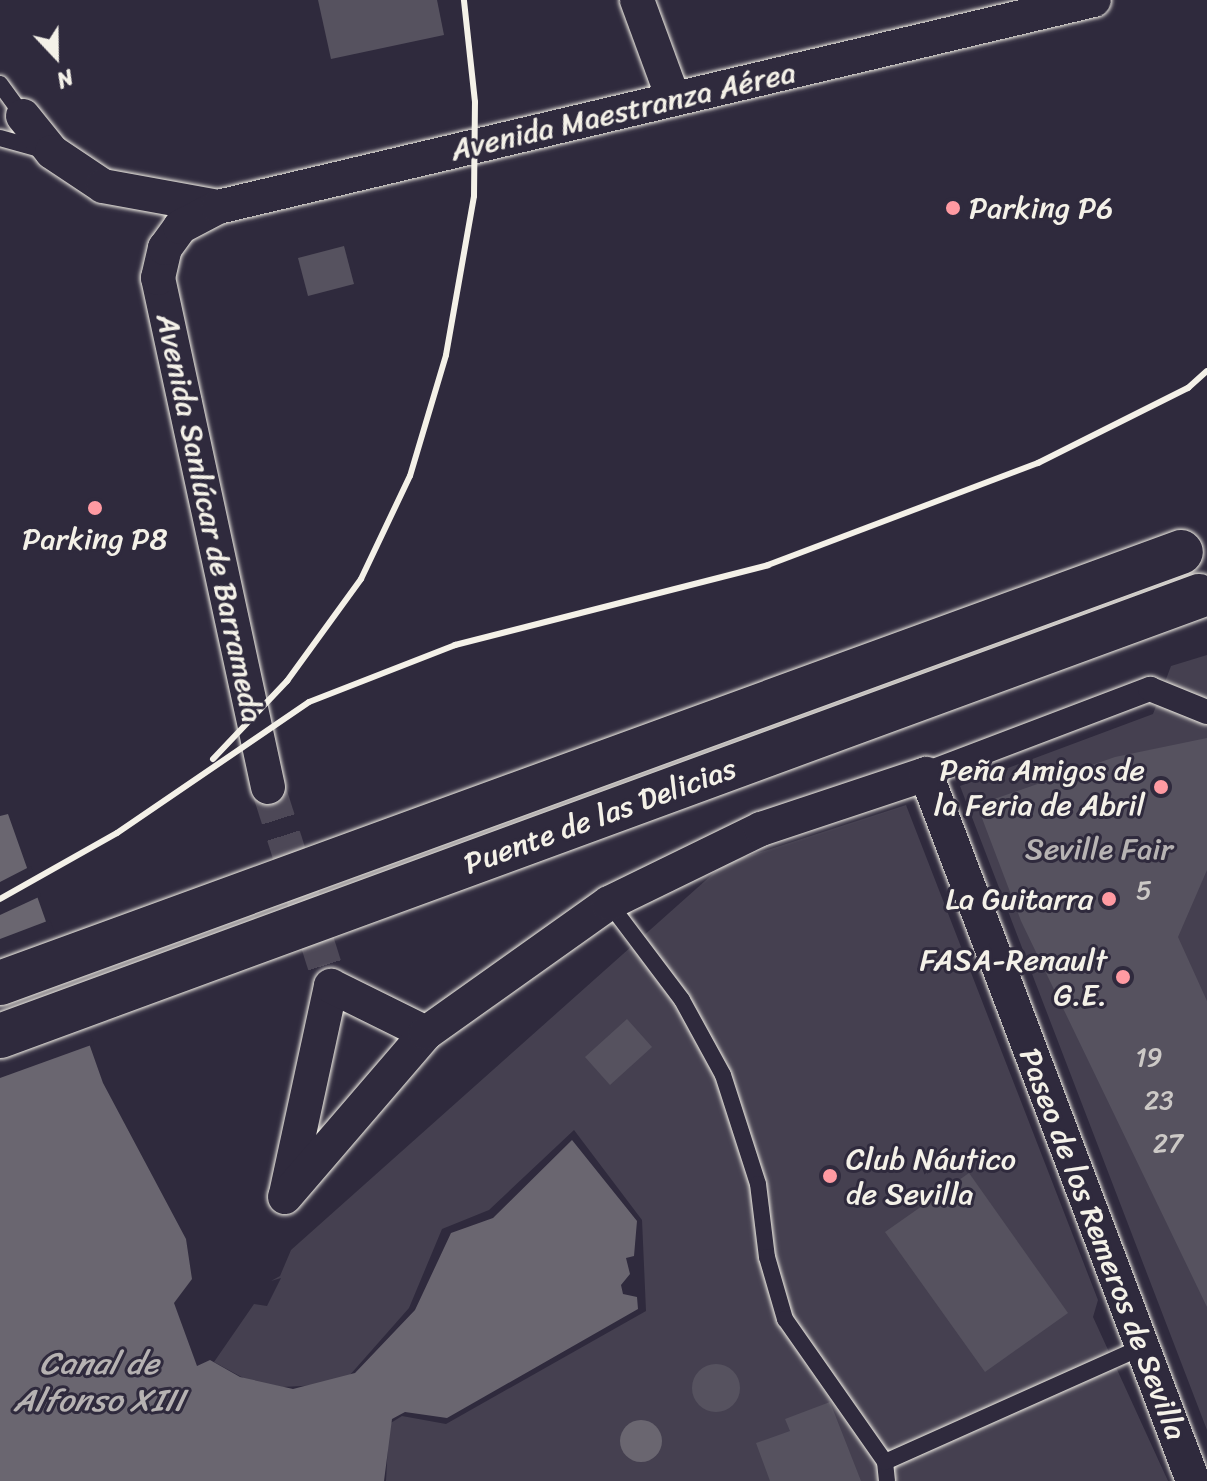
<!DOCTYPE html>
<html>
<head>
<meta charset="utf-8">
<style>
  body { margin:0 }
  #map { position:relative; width:1207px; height:1481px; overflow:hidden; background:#2f2a3d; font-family:Sriracha,sans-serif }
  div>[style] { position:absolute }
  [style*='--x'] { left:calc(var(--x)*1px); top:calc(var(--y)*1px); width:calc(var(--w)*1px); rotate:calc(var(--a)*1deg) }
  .green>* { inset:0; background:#454050 }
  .water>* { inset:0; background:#6a6670 }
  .round { border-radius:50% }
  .pier>* { inset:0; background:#2f2a3d }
  .building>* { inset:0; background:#56525f }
  .minor-tunnel>* { height:34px; margin-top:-17px; transform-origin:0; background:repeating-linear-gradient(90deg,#4d4857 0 34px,transparent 0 51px) }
  .roads { filter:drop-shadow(0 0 2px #f4f1e8) drop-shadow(0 0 2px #f4f1e8) }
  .service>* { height:16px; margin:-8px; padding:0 8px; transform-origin:8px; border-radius:8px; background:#2f2a3d }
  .pedestrian>* { height:24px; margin:-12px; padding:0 12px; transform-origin:12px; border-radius:12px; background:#2f2a3d }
  .minor>* { height:34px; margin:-17px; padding:0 17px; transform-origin:17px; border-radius:17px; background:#2f2a3d }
  .rail>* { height:6px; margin:-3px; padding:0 3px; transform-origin:3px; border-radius:3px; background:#f4f1e8 }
  .bridges { filter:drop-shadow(0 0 2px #f4f1e8) drop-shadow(0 0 2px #f4f1e8) }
  .primary-bridge>* { height:44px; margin:-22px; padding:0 22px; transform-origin:22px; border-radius:22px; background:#2f2a3d }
  .dots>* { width:22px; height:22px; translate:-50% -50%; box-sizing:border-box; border:4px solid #2f2a3d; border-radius:50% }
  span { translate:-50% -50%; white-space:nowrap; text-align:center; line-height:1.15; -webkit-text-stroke:6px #2f2a3d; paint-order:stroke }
  .number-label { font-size:26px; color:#ccc9c6 }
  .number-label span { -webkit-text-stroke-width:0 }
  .street-label { font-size:30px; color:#f4f1e8 }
  .poi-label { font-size:30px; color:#f4f1e8 }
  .left { translate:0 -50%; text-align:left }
  .right { translate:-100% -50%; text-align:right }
  .park-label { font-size:30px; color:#b7b3b3 }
  .water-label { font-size:32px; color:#b6b2b2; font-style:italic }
  .north { position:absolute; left:16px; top:16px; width:80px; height:80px; -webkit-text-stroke:6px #2f2a3d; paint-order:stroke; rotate:158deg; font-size:22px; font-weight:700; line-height:32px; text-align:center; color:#f4f1e8 }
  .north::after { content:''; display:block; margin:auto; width:28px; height:36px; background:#f4f1e8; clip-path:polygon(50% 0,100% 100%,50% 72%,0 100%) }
</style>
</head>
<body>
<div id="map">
  <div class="green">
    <div style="clip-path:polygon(1207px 655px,1207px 1430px,960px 786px,1153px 714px,1171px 666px)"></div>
    <div style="clip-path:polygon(906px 805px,1098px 1300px,1093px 1317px,1168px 1481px,386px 1481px,389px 1424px,402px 1416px,446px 1424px,646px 1311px,642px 1220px,574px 1130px,489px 1210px,442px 1229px,409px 1308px,349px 1376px,321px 1385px,282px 1387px,247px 1380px,214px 1362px,254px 1304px,267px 1306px,281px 1278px,271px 1281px,280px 1276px,291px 1250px,724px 864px)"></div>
  </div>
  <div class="water">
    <div style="clip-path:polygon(8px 814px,103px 1083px,186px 1239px,192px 1279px,174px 1303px,197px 1366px,210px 1360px,240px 1377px,293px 1389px,355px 1373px,415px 1310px,451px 1233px,493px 1218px,572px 1140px,637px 1221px,634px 1256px,626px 1258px,630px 1274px,621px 1285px,623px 1294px,637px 1297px,638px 1309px,447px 1418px,405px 1412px,392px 1419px,384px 1481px,0 1481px,0 816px)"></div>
    <div class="round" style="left:620px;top:1420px;width:42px;height:42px"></div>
  </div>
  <div class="pier">
    <div style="clip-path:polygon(31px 866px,41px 896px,0 915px,0 882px)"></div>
    <div style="clip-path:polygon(50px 920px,94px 1044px,0 1078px,0 939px)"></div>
  </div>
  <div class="building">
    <div style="clip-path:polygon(318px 0,437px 0,444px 35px,331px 59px)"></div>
    <div style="clip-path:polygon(344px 246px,354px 284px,308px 296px,298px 258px)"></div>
    <div style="clip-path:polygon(1207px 738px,1207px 870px,1178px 937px,1207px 1001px,1207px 1307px,1021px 921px,977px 805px,1115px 757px)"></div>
    <div style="clip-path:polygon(627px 1019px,652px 1047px,610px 1085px,585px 1057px)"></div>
    <div style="clip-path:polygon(969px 1173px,1068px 1313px,985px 1372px,885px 1232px)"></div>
    <div class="round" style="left:692px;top:1364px;width:48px;height:48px"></div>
    <div style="clip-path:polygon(830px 1402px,861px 1481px,770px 1481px,756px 1443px,790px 1431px,785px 1419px)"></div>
  </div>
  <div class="minor-tunnel">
    <div style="--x:268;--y:787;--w:209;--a:72.4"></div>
  </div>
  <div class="roads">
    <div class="service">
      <div style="--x:0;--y:84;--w:39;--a:54"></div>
      <div style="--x:0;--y:138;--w:45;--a:15.6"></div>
      <div style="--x:609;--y:903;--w:121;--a:53"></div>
      <div style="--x:682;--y:1000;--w:85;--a:61.3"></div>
      <div style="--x:723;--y:1075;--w:114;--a:72.2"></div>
      <div style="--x:758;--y:1184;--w:74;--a:83"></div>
      <div style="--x:767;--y:1257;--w:65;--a:73.8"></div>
      <div style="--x:785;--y:1319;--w:174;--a:55"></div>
      <div style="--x:885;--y:1462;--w:19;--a:84"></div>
      <div style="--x:885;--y:1462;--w:279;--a:-24.1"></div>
    </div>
    <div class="pedestrian">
      <div style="--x:926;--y:774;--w:240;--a:-20.8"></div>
      <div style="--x:1150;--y:689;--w:61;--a:22"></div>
    </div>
    <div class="minor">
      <div style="--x:637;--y:0;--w:104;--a:69.8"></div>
      <div style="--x:23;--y:116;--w:46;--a:51.1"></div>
      <div style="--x:52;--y:152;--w:61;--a:33.7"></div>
      <div style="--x:103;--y:186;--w:117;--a:10.3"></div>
      <div style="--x:268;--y:787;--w:521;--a:-102.19"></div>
      <div style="--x:158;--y:278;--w:31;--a:-77"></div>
      <div style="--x:165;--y:248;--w:26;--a:-54"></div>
      <div style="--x:180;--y:227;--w:43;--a:-27.8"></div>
      <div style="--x:218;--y:207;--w:900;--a:-13.3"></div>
      <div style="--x:286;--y:1194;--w:213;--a:-77.8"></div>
      <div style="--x:331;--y:986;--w:106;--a:26.3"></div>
      <div style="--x:285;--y:1197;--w:216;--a:-49.3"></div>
      <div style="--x:426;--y:1033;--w:224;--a:-35.4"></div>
      <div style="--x:609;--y:903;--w:169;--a:-26"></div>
      <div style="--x:761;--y:829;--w:174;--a:-18.4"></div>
      <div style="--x:926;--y:774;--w:756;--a:69.31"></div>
    </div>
  </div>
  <div class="rail">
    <div style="--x:213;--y:759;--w:108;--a:-46.5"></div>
    <div style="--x:287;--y:681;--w:126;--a:-54"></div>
    <div style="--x:361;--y:579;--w:114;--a:-64.6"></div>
    <div style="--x:410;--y:476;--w:126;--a:-73.4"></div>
    <div style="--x:446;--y:355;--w:161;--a:-80"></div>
    <div style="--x:474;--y:196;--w:94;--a:-89.4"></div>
    <div style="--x:475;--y:102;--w:103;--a:-96.2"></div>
    <div style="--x:0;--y:899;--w:134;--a:-29.4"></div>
    <div style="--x:117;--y:833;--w:232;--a:-34.3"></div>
    <div style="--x:309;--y:702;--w:157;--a:-21.3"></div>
    <div style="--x:455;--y:645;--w:323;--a:-14.3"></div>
    <div style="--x:768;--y:565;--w:289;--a:-20.7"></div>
    <div style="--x:1038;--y:463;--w:168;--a:-26.6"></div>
    <div style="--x:1188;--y:388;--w:25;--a:-42"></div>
  </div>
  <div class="bridges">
    <div class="primary-bridge">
      <div style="--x:0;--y:983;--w:1257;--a:-20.05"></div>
      <div style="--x:0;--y:1036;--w:1277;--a:-20.15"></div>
    </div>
  </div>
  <div class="dots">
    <div style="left:953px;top:208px;background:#ff9aa2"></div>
    <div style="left:95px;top:508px;background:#ff9aa2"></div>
    <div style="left:1161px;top:787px;background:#ff9aa2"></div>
    <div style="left:1109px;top:899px;background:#ff9aa2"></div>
    <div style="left:1123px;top:977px;background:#ff9aa2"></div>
    <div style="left:830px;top:1176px;background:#ff9aa2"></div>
  </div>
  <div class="number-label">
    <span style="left:1144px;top:891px">5</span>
    <span style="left:1149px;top:1058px">19</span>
    <span style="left:1159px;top:1101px">23</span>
    <span style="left:1168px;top:1144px">27</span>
  </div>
  <div class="street-label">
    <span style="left:623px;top:111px;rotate:-13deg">Avenida Maestranza Aérea</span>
    <span style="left:210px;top:518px;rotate:78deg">Avenida Sanlúcar de Barrameda</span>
    <span style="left:600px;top:816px;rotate:-20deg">Puente de las Delicias</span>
    <span style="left:1103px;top:1244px;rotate:69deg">Paseo de los Remeros de Sevilla</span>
  </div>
  <div class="poi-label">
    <span class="left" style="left:969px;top:208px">Parking P6</span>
    <span style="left:95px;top:539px">Parking P8</span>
    <span class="right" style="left:1145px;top:787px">Peña Amigos de<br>la Feria de Abril</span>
    <span class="right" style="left:1093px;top:899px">La Guitarra</span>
    <span class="right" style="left:1107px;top:977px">FASA-Renault<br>G.E.</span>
    <span class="left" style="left:846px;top:1176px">Club Náutico<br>de Sevilla</span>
  </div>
  <div class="park-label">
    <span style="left:1099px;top:849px">Seville Fair</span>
  </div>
  <div class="water-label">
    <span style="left:99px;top:1383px">Canal de<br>Alfonso XIII</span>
  </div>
  <div class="north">N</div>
</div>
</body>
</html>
